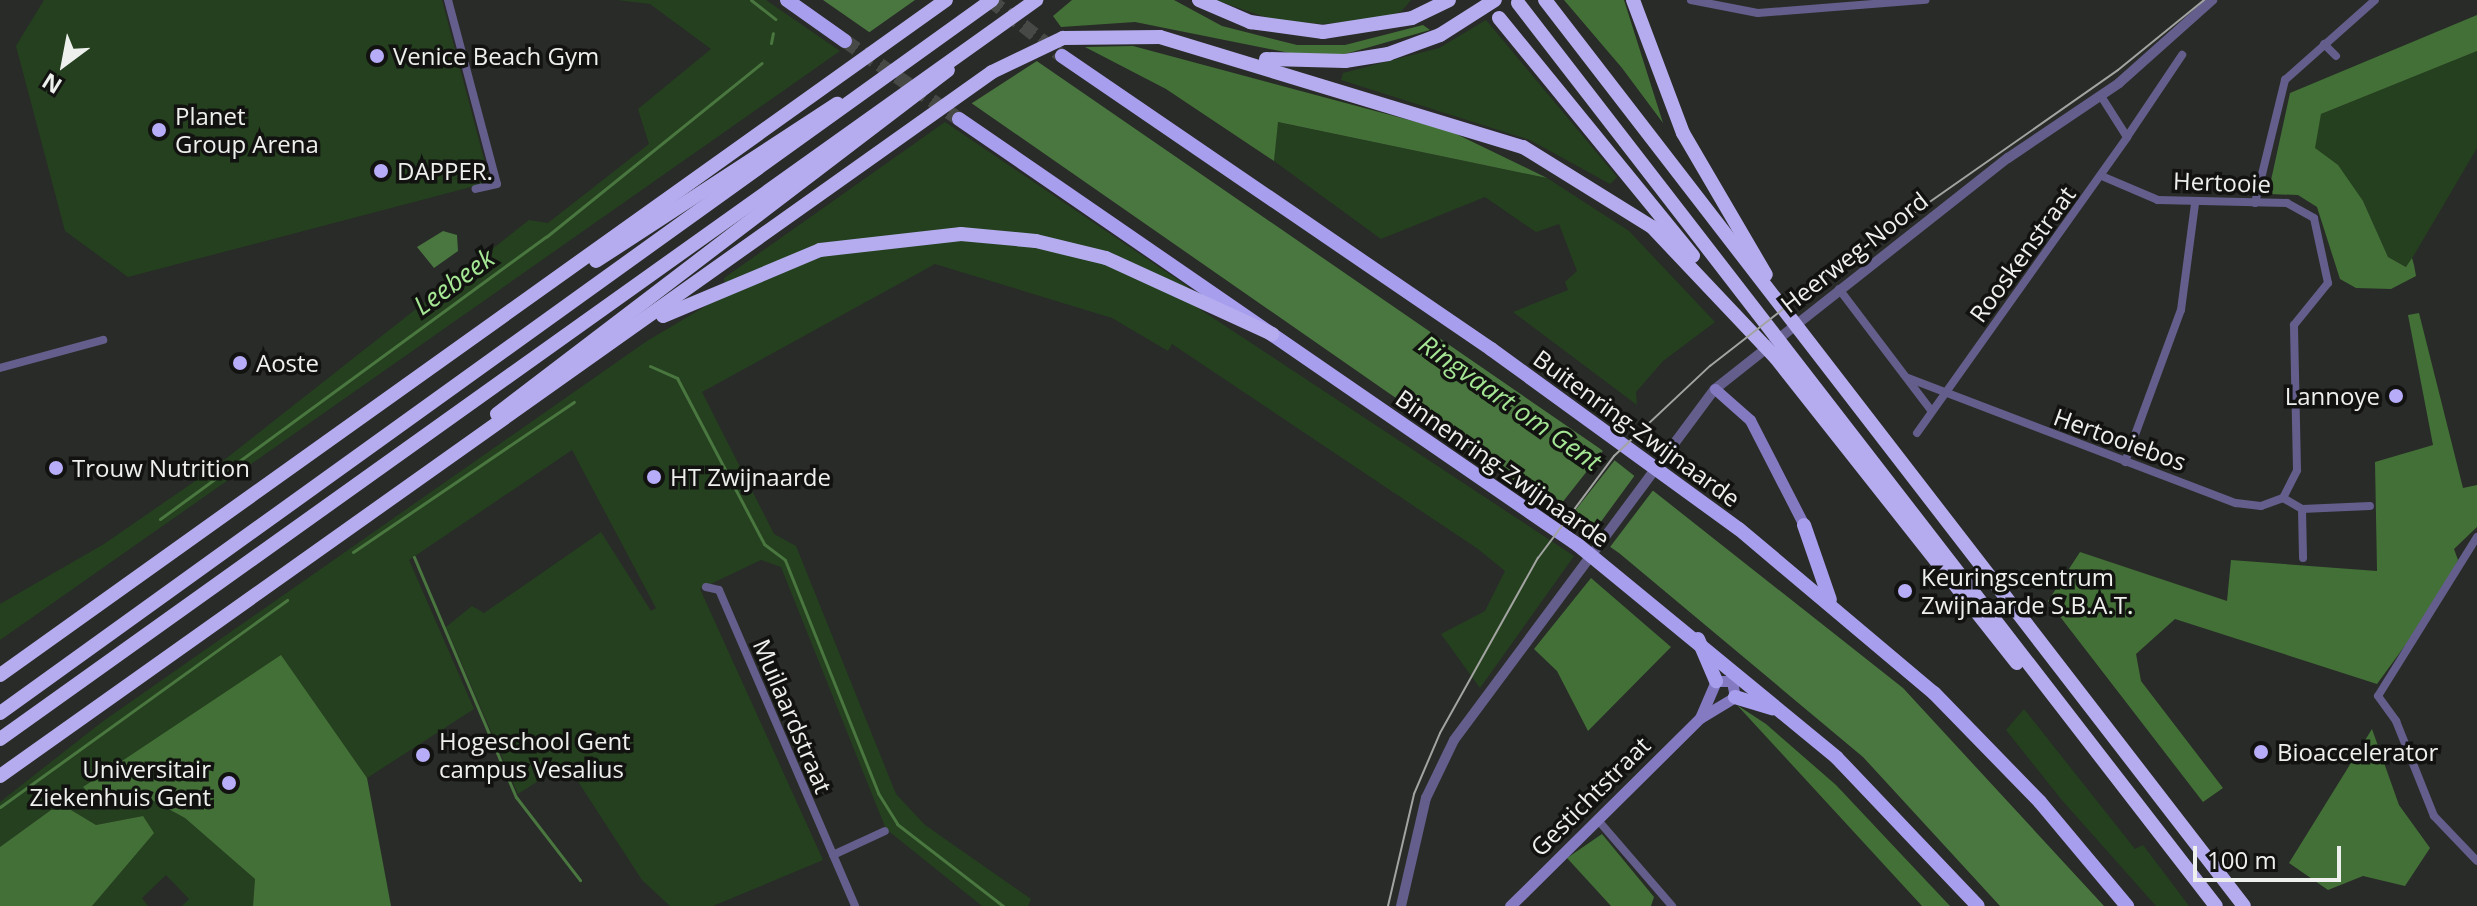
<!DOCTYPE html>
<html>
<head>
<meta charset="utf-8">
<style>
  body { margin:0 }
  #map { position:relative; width:2477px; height:906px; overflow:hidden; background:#282b27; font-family:"Open Sans",sans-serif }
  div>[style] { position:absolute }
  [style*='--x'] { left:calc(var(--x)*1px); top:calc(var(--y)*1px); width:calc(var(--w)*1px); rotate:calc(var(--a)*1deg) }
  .green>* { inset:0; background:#25401f }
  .forest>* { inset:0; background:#437037 }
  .water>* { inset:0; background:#4a773f }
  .pier>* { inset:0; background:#282b27 }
  .stream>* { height:3px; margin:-1.5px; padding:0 1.5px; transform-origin:1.5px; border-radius:1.5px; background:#4a773f }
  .trunk-tunnel>* { height:14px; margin-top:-7px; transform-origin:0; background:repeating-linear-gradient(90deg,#464945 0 14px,transparent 0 21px) }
  .minor>* { height:8px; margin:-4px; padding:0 4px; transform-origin:4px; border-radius:4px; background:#635e8b }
  .tertiary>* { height:10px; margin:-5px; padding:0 5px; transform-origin:5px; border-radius:5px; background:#635e8b }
  .secondary>* { height:11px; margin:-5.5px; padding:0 5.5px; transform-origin:5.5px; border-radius:5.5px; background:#847ac2 }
  .trunk>* { height:14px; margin:-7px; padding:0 7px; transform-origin:7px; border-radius:7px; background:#a89eee }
  .motorway>* { height:14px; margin:-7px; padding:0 7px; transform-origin:7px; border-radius:7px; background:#b4acef }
  .tram>* { height:2px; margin:-1px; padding:0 1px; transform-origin:1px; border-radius:1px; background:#a2a4a1 }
  .dots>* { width:22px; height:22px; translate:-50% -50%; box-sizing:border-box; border:4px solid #121311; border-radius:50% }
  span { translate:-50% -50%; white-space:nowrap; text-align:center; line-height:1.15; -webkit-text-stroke:7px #121311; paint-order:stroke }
  .poi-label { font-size:24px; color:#eef0ed }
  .left { translate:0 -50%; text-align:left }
  .right { translate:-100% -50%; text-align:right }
  .street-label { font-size:24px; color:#eef0ed }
  .water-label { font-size:26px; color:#a6e795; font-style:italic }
  .north { position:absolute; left:24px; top:24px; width:80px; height:80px; -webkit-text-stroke:6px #121311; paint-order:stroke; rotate:212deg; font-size:22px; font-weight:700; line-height:32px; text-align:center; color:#eef0ed }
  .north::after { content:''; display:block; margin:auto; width:28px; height:36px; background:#eef0ed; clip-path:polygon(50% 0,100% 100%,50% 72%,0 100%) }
  .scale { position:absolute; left:2193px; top:846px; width:148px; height:36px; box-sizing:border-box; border:4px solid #eef0ed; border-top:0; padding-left:10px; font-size:24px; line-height:28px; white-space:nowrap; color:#eef0ed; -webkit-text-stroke:6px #121311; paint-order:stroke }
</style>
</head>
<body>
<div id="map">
  <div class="green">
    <div style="clip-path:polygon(44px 0,442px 0,490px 182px,128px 277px,65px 231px,16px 46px)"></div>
    <div style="clip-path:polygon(617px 0,766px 0,840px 51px,0 640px,0 604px,104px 544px,214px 468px,529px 220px,548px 223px,649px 144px,638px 109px,711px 49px,650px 4px)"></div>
    <div style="clip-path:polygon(1215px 0,1411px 0,1401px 12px,1373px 20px,1322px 24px,1274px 20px)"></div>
    <div style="clip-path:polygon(1486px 20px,1617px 177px,1610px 184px,1530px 140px,1341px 80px,1343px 73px,1439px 48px)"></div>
    <div style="clip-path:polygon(2477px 51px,2477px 148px,2407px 267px,2388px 257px,2363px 201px,2314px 148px,2321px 114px)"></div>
    <div style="clip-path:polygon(945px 122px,1187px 286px,1195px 306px,1574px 556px,1480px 688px,1441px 634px,1485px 611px,1505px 571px,1478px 549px,1172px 344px,1168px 351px,1112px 318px,935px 264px,702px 392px,774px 534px,796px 546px,896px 794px,925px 825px,1031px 899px,1028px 906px,982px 906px,886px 829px,781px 567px,761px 560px,700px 589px,823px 860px,713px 906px,670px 906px,642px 880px,566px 763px,518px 794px,446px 627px,472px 606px,484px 613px,601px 532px,651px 611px,656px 608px,572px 450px,409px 560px,474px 709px,367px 778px,281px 656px,99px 802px,152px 800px,185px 818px,255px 879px,253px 906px,182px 906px,189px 899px,166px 875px,142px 898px,148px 906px,92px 906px,143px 816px,96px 825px,71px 810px,51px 810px,0 847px,0 802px,102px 722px,647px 341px,726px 294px,724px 278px)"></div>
    <div style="clip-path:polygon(1277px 122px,1547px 178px,1629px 231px,1715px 322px,1663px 361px,1636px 392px,1637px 405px,1513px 312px,1568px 290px,1565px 282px,1577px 271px,1559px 224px,1536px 232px,1485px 197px,1381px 239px,1274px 161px)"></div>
    <div style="clip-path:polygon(2024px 709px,2135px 849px,2143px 845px,2189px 906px,2156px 906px,2061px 799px,2006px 730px)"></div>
  </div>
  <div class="forest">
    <div style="clip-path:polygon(1072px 0,1174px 0,1222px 26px,1297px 45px,1345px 45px,1423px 25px,1430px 30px,1345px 54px,1295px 54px,1135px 22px,1061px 27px,1053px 16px)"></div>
    <div style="clip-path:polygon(1564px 0,1624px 0,1663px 123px,1622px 68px)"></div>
    <div style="clip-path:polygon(2477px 15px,2477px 51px,2321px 114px,2315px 148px,2338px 165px,2363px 201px,2388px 257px,2406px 267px,2412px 258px,2414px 265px,2416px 276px,2391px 289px,2356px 288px,2340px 279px,2317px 207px,2298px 195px,2268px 194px,2290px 93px)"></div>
    <div style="clip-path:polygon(1133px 46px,1450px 131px,1547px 178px,1278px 122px,1274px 161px,1166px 89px,1085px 47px)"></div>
    <div style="clip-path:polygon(2419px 313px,2463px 488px,2477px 485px,2477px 527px,2454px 549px,2458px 560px,2436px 603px,2377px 684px,2175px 619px,2136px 654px,2141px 681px,2223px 788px,2203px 802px,2048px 601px,2080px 552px,2227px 601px,2231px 560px,2377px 571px,2375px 462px,2433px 445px,2408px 315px)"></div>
    <div style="clip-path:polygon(1591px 578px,1671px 647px,1588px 731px,1557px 671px,1534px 649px)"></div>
    <div style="clip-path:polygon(281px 655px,367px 778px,391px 906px,253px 906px,255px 879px,185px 818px,152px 800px,99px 802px,83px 787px)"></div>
    <div style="clip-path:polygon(1737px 705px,1766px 724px,1836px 785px,1950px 906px,1922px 906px)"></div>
    <div style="clip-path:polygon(2372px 729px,2399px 805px,2430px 848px,2405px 886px,2363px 876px,2328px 890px,2289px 863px)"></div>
    <div style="clip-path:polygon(51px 810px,71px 810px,96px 825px,143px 816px,154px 833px,92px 906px,0 906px,0 847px)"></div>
    <div style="clip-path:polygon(1602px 834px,1654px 897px,1651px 906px,1611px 906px,1567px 858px)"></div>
  </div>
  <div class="water">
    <div style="clip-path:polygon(823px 0,948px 0,1599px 448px,1903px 688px,2104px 906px,2000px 906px,1863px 757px,1619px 553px)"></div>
    <div style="clip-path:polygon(443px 231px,457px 235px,458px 251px,434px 268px,417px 247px)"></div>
  </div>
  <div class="pier">
    <div style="clip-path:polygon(915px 0,955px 0,1040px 59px,966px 107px,864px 36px)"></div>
    <div style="clip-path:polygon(1606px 447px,1618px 456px,1566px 522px,1554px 513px)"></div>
    <div style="clip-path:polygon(1638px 471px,1657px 485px,1607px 551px,1589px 538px)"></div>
  </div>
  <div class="stream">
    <div style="--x:751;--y:0;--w:31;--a:38"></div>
    <div style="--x:771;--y:43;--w:10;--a:-79"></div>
    <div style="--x:650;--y:366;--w:30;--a:24"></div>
    <div style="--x:677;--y:378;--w:187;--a:62.3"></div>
    <div style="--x:764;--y:544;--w:26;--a:37"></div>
    <div style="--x:785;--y:560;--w:251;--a:68.2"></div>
    <div style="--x:878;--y:793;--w:36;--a:58"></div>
    <div style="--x:897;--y:824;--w:134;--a:37.7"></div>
    <div style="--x:160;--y:519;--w:478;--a:-36.2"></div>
    <div style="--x:546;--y:237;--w:277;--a:-38.9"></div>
    <div style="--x:353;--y:552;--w:267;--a:-34.2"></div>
    <div style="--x:414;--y:557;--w:261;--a:67"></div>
    <div style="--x:516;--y:797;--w:105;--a:52.4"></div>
    <div style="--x:0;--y:807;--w:354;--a:-35.8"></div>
  </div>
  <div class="trunk-tunnel">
    <div style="--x:990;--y:0;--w:91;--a:37.9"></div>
    <div style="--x:845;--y:41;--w:138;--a:34.4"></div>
  </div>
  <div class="minor">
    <div style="--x:448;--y:0;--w:190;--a:75.1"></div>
    <div style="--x:497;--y:184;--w:22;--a:167"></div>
    <div style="--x:1691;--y:0;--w:68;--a:11"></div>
    <div style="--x:1758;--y:13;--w:168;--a:-4.5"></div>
    <div style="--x:2324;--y:44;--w:17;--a:45"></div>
    <div style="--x:2127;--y:137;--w:99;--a:-56.1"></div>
    <div style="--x:2255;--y:203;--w:127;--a:-76.3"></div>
    <div style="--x:2285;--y:80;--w:120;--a:-41.6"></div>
    <div style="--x:1839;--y:289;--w:152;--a:52.8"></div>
    <div style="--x:0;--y:368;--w:107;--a:-15.2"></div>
    <div style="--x:1908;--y:378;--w:351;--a:20.9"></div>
    <div style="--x:2236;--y:503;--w:25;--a:7"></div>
    <div style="--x:2261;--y:506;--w:23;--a:-20"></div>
    <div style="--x:2283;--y:498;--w:31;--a:-63"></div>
    <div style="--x:2297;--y:470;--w:145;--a:-91.2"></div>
    <div style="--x:2294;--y:325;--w:54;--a:-51"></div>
    <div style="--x:2328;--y:283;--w:66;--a:-102.2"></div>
    <div style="--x:2314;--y:218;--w:31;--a:-151"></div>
    <div style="--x:2287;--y:203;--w:129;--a:-178.7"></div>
    <div style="--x:2158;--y:200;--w:59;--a:-156.9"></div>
    <div style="--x:1917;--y:433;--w:363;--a:-54.6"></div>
    <div style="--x:2127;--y:137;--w:49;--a:-122.4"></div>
    <div style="--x:2125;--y:462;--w:162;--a:-69.8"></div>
    <div style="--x:2181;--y:310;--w:107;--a:-82.5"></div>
    <div style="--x:2283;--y:498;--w:22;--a:30"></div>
    <div style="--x:2302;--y:509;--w:68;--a:-2.5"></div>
    <div style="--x:2302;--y:509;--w:49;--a:88.8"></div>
    <div style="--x:2477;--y:537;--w:187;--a:121.9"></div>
    <div style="--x:2378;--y:696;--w:31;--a:54"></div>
    <div style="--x:2396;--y:721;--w:102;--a:68.2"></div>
    <div style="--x:2434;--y:816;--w:62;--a:46.3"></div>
    <div style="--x:706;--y:587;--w:13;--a:13"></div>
    <div style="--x:719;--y:590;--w:344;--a:66.7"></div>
    <div style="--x:1597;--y:819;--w:115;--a:49.2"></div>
    <div style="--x:833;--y:855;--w:57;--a:-24.8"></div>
  </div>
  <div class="tertiary">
    <div style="--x:1401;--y:906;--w:111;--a:-77"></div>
    <div style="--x:1426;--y:798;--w:64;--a:-64.2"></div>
    <div style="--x:1454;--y:740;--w:437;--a:-53.4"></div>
    <div style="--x:1715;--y:389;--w:373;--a:-38.3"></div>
    <div style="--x:2008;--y:158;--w:134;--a:-34"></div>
    <div style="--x:2119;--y:83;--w:125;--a:-41.7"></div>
  </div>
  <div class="secondary">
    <div style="--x:1715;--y:389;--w:47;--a:41.5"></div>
    <div style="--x:1750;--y:420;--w:118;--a:62.8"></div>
    <div style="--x:1510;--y:906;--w:267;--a:-44.7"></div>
    <div style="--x:1700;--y:718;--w:41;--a:-31"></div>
    <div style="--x:1735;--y:697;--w:16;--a:-101"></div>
    <div style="--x:1732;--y:681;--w:16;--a:180"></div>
    <div style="--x:1716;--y:681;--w:40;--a:113.4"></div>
  </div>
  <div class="trunk">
    <div style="--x:787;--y:0;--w:71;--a:35.3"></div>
    <div style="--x:1062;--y:56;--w:520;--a:34.33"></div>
    <div style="--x:1491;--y:349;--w:306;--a:36"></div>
    <div style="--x:1739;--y:529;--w:255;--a:40.1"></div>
    <div style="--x:1934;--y:693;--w:152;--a:45.8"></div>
    <div style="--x:2040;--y:802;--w:136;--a:50.1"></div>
    <div style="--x:959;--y:119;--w:751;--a:34.54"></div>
    <div style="--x:1578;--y:545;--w:335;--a:39.4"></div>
    <div style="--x:1837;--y:758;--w:204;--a:46.4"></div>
    <div style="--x:1804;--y:525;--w:79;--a:70.9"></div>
    <div style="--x:1698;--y:639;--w:46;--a:66.8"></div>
    <div style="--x:1735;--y:697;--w:39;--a:17"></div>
  </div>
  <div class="motorway">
    <div style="--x:1199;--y:0;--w:56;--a:23.3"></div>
    <div style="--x:1250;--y:22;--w:74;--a:7.8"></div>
    <div style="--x:1323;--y:32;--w:90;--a:-8.9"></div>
    <div style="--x:1412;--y:18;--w:41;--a:-25.9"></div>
    <div style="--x:1545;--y:0;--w:1144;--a:52.35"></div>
    <div style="--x:1633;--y:0;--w:142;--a:69.4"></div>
    <div style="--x:1683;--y:133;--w:164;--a:59.7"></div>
    <div style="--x:1518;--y:3;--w:1141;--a:52.3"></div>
    <div style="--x:1499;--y:18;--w:307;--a:50.8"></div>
    <div style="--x:1266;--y:59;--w:79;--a:1.5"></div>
    <div style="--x:1345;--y:61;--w:44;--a:-9.2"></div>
    <div style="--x:1388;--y:54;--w:55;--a:-20.1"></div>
    <div style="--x:1440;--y:35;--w:65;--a:-32.5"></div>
    <div style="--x:596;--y:261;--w:288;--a:-33.1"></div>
    <div style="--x:663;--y:316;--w:170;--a:-22.8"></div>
    <div style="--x:820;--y:250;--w:142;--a:-6.5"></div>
    <div style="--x:961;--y:234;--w:75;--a:5.3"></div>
    <div style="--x:1036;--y:241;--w:72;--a:13.7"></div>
    <div style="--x:1106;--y:258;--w:183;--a:24.6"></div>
    <div style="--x:1772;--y:353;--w:395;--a:51.7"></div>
    <div style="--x:497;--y:414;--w:567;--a:-37.33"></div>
    <div style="--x:0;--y:675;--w:1162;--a:-35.51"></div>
    <div style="--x:0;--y:713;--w:1222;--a:-35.71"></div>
    <div style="--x:0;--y:739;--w:1273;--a:-35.5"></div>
    <div style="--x:0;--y:776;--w:1216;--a:-35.36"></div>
    <div style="--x:992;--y:72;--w:79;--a:-25.6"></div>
    <div style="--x:1063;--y:38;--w:97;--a:-0.6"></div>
    <div style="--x:1160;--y:37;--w:379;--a:16.9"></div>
    <div style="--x:1523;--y:147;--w:152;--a:31.8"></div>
    <div style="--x:1652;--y:227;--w:180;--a:46.6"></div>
  </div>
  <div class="tram">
    <div style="--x:1388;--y:906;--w:115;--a:-76.9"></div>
    <div style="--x:1414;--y:794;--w:66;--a:-66.9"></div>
    <div style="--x:1440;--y:733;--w:201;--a:-60.8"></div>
    <div style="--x:1538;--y:558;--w:127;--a:-53.3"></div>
    <div style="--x:1614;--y:456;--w:132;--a:-43.2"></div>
    <div style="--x:1710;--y:366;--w:166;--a:-37.9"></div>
    <div style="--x:1841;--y:264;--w:338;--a:-35"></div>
    <div style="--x:2118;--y:70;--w:111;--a:-39.1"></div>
  </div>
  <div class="dots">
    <div style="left:377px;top:56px;background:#b6acf8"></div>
    <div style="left:159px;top:130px;background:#b6acf8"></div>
    <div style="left:381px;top:171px;background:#b6acf8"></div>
    <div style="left:240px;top:363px;background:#b6acf8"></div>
    <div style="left:2396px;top:396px;background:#b6acf8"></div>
    <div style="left:56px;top:468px;background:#b6acf8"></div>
    <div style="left:654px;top:477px;background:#b6acf8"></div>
    <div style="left:1905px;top:591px;background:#b6acf8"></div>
    <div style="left:2261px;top:752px;background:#b6acf8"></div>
    <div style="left:423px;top:755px;background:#b6acf8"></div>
    <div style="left:229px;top:783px;background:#b6acf8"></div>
  </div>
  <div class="poi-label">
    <span class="left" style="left:393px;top:56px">Venice Beach Gym</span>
    <span class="left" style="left:175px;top:130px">Planet<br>Group Arena</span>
    <span class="left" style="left:397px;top:171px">DAPPER.</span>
    <span class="left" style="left:256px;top:363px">Aoste</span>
    <span class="right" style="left:2380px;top:396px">Lannoye</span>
    <span class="left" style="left:72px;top:468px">Trouw Nutrition</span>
    <span class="left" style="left:670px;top:477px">HT Zwijnaarde</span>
    <span class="left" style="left:1921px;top:591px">Keuringscentrum<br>Zwijnaarde S.B.A.T.</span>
    <span class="left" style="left:439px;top:755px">Hogeschool Gent<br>campus Vesalius</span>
    <span class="left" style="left:2277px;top:752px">Bioaccelerator</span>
    <span class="right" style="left:211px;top:783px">Universitair<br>Ziekenhuis Gent</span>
  </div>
  <div class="street-label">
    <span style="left:2222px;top:182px;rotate:2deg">Hertooie</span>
    <span style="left:1854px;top:252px;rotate:-38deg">Heerweg-Noord</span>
    <span style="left:2022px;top:254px;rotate:-54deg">Rooskenstraat</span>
    <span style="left:1637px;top:428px;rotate:36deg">Buitenring-Zwijnaarde</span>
    <span style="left:2120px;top:439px;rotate:20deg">Hertooiebos</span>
    <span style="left:1503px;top:468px;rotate:35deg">Binnenring-Zwijnaarde</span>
    <span style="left:793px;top:716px;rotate:67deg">Muilaardstraat</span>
    <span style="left:1590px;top:796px;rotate:-45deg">Gestichtstraat</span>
  </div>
  <div class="water-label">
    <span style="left:454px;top:282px;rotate:-36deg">Leebeek</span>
    <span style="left:1510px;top:403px;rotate:35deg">Ringvaart om Gent</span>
  </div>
  <div class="north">N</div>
  <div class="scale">100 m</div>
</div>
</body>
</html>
